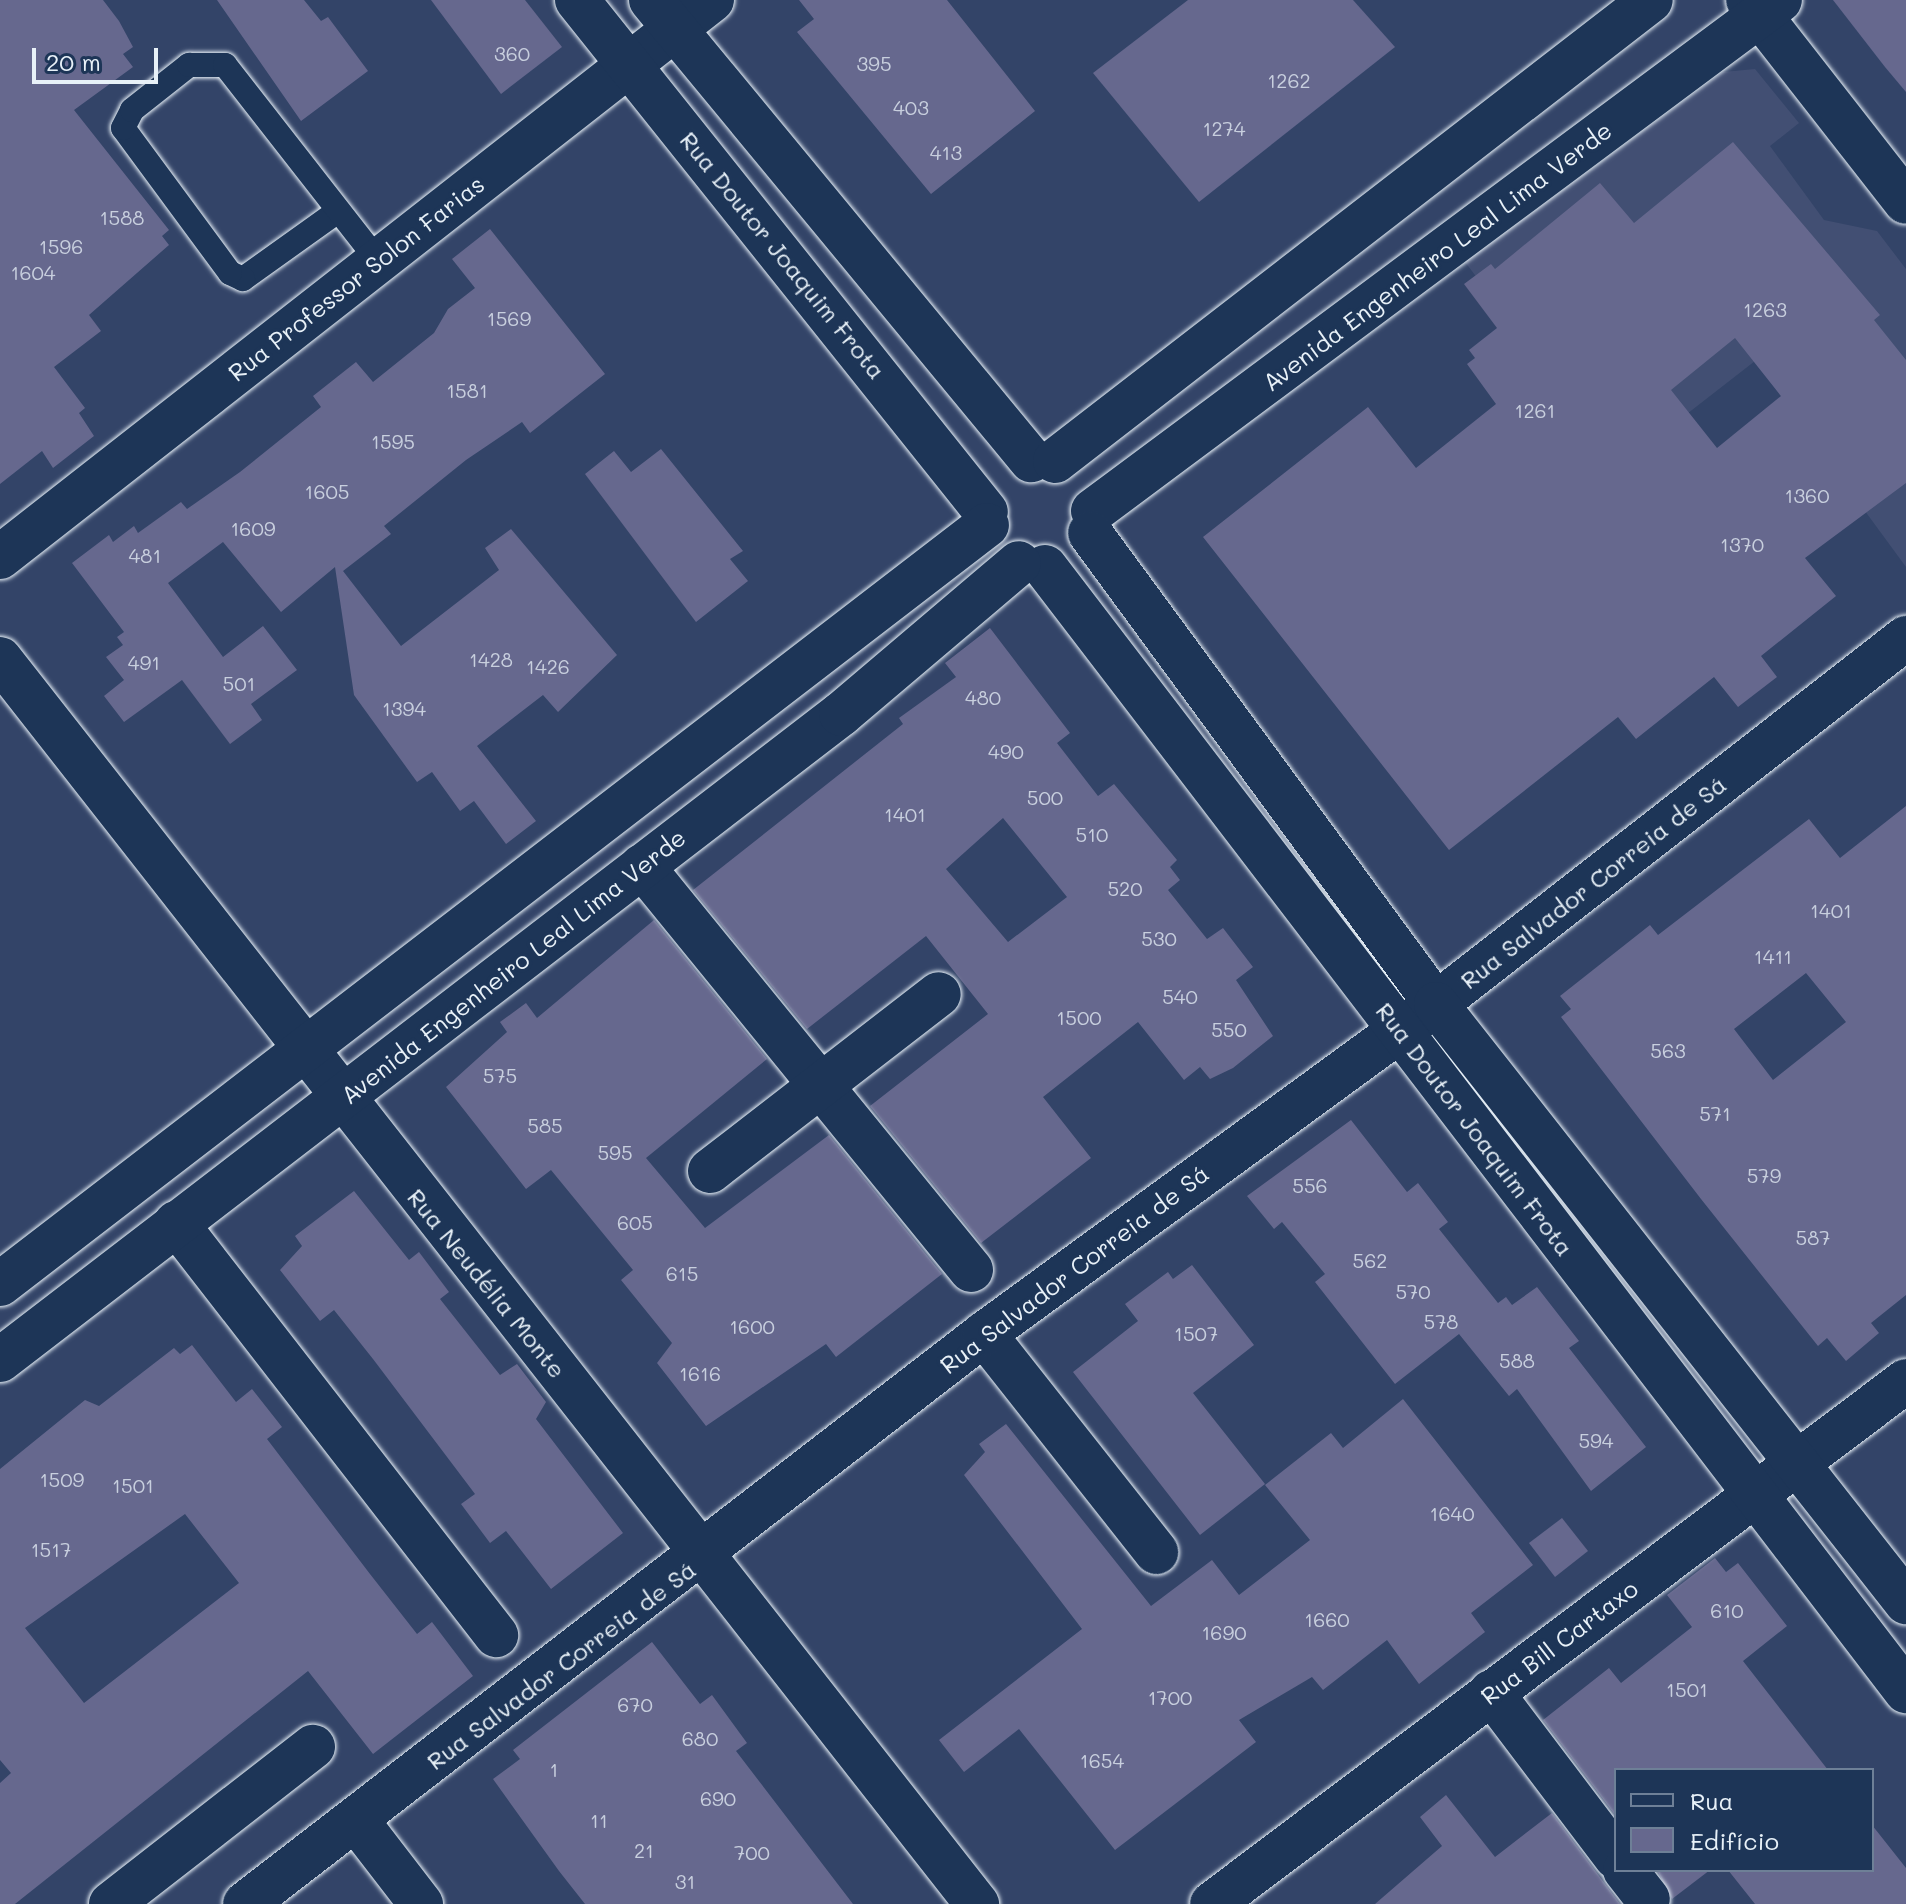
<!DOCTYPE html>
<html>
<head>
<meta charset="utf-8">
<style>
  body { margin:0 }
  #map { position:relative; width:1906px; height:1904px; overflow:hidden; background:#334468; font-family:Mali,sans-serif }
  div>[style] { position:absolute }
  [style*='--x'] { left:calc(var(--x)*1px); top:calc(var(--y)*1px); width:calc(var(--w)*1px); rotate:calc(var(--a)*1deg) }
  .built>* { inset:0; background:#424f73 }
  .building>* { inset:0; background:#66688e }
  .roads { filter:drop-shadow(0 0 2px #e8f1f8) drop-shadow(0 0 2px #e8f1f8) }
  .lane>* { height:24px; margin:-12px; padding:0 12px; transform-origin:12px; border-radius:12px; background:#1d3557 }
  .street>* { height:44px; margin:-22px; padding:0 22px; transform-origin:22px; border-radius:22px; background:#1d3557 }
  .secondary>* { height:44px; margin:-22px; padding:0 22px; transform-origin:22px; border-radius:22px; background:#1d3557 }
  span { translate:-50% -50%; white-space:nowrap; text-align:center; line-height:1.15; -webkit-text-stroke:7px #1d3557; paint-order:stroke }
  .number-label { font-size:20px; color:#c8cfde }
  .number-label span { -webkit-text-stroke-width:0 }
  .street-label { font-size:24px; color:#e8f1f8 }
  .legend { position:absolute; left:1614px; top:1768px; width:260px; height:104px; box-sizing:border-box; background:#1d3557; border:2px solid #6e8097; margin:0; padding:10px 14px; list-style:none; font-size:24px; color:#e8f1f8 }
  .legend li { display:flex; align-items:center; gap:16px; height:40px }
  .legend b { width:40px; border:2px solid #6e8097 }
  .scale { position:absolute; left:32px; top:48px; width:126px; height:36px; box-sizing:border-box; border:4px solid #e8f1f8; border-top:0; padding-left:10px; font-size:24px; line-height:28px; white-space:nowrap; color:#e8f1f8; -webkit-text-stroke:6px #1d3557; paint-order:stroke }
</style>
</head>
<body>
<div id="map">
  <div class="built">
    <div style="clip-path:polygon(1755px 69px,1799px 123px,1770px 146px,1824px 220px,1877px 231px,1906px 269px,1906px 567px,1755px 361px,1620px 466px,1465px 262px,1723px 72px)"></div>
  </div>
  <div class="building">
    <div style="clip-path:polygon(0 0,103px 0,119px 21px,133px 47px,123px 54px,133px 67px,74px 110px,169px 230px,162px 236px,169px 245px,89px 315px,101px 331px,54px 367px,85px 408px,79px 413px,94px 436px,53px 468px,42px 451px,0 484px)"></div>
    <div style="clip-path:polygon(217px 0,304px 0,321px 21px,328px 17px,368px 71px,301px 121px)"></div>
    <div style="clip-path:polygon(431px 0,525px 0,562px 47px,501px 94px)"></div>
    <div style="clip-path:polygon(799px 0,947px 0,1035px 111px,931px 194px,797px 32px,814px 19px)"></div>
    <div style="clip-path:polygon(1188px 0,1353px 0,1395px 47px,1199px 202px,1093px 73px)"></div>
    <div style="clip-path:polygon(1833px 0,1906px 0,1906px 92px,1885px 67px)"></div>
    <div style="clip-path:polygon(evenodd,1733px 142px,1880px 315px,1874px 320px,1906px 360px,1906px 483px,1805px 558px,1836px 596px,1761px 656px,1777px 677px,1738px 707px,1714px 677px,1636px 739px,1618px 717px,1449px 850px,1203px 537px,1368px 407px,1416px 468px,1496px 404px,1467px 364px,1475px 358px,1469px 350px,1497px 328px,1464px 284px,1491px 264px,1495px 269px,1600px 183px,1634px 223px,1733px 142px,1735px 338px,1781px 396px,1717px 448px,1671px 390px,1735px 338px)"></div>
    <div style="clip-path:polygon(490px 229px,605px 374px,530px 433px,522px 422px,466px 460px,384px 526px,391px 534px,343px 571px,401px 646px,499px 570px,485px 548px,511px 529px,617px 655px,558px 712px,543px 695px,477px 746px,536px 821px,506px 844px,474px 801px,460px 811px,432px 772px,417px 782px,354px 695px,335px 567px,281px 612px,223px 542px,168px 583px,223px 657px,263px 626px,297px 670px,251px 704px,262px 720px,230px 744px,182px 680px,124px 722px,104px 696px,124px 680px,106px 657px,123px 645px,117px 637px,124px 632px,72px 563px,109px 535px,113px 542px,134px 526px,138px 533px,181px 502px,187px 509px,240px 472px,321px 407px,313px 396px,356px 362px,373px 382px,434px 333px,448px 309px,475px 288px,452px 259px)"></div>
    <div style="clip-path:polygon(661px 449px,743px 551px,730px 559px,748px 581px,696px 622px,585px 474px,614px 451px,631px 472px)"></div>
    <div style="clip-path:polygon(evenodd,990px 628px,1070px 733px,1057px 743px,1098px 796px,1114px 784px,1177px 860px,1170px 867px,1180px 880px,1168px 890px,1207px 939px,1223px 928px,1253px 967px,1236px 980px,1273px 1036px,1233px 1068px,1210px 1079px,1200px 1067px,1184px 1080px,1138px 1022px,1043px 1097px,1091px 1158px,981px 1243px,870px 1106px,988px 1014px,926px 936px,807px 1029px,693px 890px,903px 724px,899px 718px,956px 677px,945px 663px,990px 628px,1003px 818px,1067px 897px,1008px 942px,946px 869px,1003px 818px)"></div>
    <div style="clip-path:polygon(evenodd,1906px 806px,1906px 1295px,1871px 1323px,1879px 1333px,1846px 1361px,1827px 1338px,1818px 1346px,1701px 1199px,1561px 1017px,1571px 1009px,1560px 996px,1650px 925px,1658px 935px,1809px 819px,1840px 858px,1906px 806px,1806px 973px,1846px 1022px,1773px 1080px,1734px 1029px,1806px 973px)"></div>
    <div style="clip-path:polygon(654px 920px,767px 1059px,646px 1158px,705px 1228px,829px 1135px,942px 1274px,836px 1357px,826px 1344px,706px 1426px,657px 1363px,672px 1343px,621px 1280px,633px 1270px,551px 1170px,526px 1189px,446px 1087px,507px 1032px,500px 1022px,526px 1003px,537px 1018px)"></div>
    <div style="clip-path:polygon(1351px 1120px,1407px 1192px,1418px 1183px,1448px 1222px,1439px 1229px,1498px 1303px,1506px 1297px,1512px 1305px,1537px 1287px,1579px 1341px,1569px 1348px,1646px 1447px,1591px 1491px,1517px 1389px,1509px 1396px,1459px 1334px,1395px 1384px,1315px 1282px,1325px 1274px,1282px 1222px,1274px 1229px,1247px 1196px)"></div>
    <div style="clip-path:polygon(354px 1191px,409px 1260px,419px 1252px,449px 1292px,440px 1299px,500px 1375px,517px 1364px,546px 1402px,536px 1419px,623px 1533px,551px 1589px,506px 1531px,490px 1543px,461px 1504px,475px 1494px,373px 1359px,334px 1310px,320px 1321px,280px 1270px,302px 1246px,295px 1236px)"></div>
    <div style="clip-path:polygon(1192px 1265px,1254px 1345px,1193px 1393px,1265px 1484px,1200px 1535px,1073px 1372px,1138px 1321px,1125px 1304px,1168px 1272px,1173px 1279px)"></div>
    <div style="clip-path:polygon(evenodd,192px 1345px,236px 1402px,252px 1389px,282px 1427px,267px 1439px,370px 1574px,417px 1634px,432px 1622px,473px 1676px,373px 1754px,308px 1671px,15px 1904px,0 1904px,0 1783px,11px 1773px,0 1760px,0 1469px,85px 1400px,99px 1406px,174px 1348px,180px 1354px,192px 1345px,185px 1514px,239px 1583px,84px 1703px,25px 1628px,185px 1514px)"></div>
    <div style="clip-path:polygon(1403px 1399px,1533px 1565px,1471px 1613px,1485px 1632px,1419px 1684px,1387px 1640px,1323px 1690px,1312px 1677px,1239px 1720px,1256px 1742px,1115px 1850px,1019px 1729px,964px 1772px,939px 1740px,1082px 1629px,964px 1475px,985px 1452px,979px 1444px,1006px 1424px,1151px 1606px,1212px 1560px,1239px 1595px,1310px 1540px,1265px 1485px,1331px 1433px,1343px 1448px)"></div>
    <div style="clip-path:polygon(1562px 1518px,1588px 1551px,1555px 1577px,1529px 1543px)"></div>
    <div style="clip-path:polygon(1715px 1558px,1726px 1572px,1738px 1563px,1787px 1626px,1743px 1661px,1828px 1770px,1616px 1770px,1616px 1816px,1543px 1720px,1609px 1668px,1621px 1683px,1692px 1627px,1667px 1595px)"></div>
    <div style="clip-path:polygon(652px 1642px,700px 1704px,712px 1695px,747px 1743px,736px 1751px,853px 1904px,585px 1904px,559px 1871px,493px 1779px,520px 1759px,513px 1750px)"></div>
    <div style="clip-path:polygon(1446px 1795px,1495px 1857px,1552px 1813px,1620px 1904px,1375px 1904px,1442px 1846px,1420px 1817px)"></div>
    <div style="clip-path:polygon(1872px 1825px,1906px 1868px,1906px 1904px,1755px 1904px,1728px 1870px,1872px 1870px)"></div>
    <div style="clip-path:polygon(1657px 1870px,1710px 1870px,1672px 1899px)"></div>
  </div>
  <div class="roads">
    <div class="lane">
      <div style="--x:338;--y:211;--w:117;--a:144.4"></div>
      <div style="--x:243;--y:279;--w:14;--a:-155"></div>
      <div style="--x:230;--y:273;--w:180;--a:-126.4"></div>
      <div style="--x:123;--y:128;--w:20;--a:-63"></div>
      <div style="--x:132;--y:110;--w:73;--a:-38.3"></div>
      <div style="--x:189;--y:65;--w:36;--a:0"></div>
      <div style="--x:225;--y:65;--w:249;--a:52"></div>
    </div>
    <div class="street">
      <div style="--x:1748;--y:0;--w:256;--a:52"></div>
      <div style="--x:0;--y:557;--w:904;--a:-38.04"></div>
      <div style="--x:0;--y:659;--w:1583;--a:51.88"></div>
      <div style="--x:642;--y:866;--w:521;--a:50.84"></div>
      <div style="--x:710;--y:1171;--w:289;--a:-37.7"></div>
      <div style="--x:176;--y:1223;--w:522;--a:52.16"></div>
      <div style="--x:984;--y:1334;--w:278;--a:51.7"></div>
      <div style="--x:1491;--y:1692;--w:207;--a:52.9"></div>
      <div style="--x:357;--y:1821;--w:105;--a:52.4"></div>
      <div style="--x:1625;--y:1870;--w:37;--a:52"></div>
      <div style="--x:111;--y:1904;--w:256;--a:-37.9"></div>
      <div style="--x:245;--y:1904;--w:933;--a:-37.64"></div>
      <div style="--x:984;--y:1334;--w:560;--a:-36.13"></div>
      <div style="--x:1436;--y:1004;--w:596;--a:-37.91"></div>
      <div style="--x:1212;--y:1904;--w:869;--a:-37"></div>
    </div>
    <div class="secondary">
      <div style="--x:577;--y:0;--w:655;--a:51.38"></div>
      <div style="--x:651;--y:0;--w:597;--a:50.44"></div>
      <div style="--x:1055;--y:461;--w:753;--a:-37.72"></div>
      <div style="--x:1093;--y:511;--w:856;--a:-36.64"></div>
      <div style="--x:1090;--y:533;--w:584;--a:53.7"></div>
      <div style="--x:1436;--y:1004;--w:761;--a:51.83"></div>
      <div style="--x:1045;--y:567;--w:1416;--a:52.55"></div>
      <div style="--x:0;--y:1284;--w:1245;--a:-37.56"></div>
      <div style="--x:0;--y:1360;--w:1060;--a:-37.53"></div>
      <div style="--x:841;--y:714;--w:233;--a:-40.3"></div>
    </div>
  </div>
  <div class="number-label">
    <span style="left:512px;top:53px">360</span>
    <span style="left:874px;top:63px">395</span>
    <span style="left:1289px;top:80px">1262</span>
    <span style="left:911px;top:107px">403</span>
    <span style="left:1224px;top:128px">1274</span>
    <span style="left:946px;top:152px">413</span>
    <span style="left:122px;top:217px">1588</span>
    <span style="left:61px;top:246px">1596</span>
    <span style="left:33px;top:272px">1604</span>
    <span style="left:1765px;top:309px">1263</span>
    <span style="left:509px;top:318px">1569</span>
    <span style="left:467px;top:390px">1581</span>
    <span style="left:1535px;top:410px">1261</span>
    <span style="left:393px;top:441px">1595</span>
    <span style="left:327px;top:491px">1605</span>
    <span style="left:1807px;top:495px">1360</span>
    <span style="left:253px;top:528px">1609</span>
    <span style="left:1742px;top:544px">1370</span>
    <span style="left:145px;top:555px">481</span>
    <span style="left:491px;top:659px">1428</span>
    <span style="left:144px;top:662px">491</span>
    <span style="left:548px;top:666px">1426</span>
    <span style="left:239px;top:683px">501</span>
    <span style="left:983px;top:697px">480</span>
    <span style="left:404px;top:708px">1394</span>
    <span style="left:1006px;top:751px">490</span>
    <span style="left:1045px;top:797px">500</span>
    <span style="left:905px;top:814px">1401</span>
    <span style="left:1092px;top:834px">510</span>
    <span style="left:1125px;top:888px">520</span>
    <span style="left:1831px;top:910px">1401</span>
    <span style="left:1159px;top:938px">530</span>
    <span style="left:1773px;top:956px">1411</span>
    <span style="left:1180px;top:996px">540</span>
    <span style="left:1079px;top:1017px">1500</span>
    <span style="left:1229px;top:1029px">550</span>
    <span style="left:1668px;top:1050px">563</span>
    <span style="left:500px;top:1075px">575</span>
    <span style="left:1715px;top:1113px">571</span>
    <span style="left:545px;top:1125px">585</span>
    <span style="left:615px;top:1152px">595</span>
    <span style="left:1764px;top:1175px">579</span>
    <span style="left:1310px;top:1185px">556</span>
    <span style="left:635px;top:1222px">605</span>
    <span style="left:1813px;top:1237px">587</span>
    <span style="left:1370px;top:1260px">562</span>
    <span style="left:682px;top:1273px">615</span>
    <span style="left:1413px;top:1291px">570</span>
    <span style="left:1441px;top:1321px">578</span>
    <span style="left:752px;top:1326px">1600</span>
    <span style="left:1196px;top:1333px">1507</span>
    <span style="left:1517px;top:1360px">588</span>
    <span style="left:700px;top:1373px">1616</span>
    <span style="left:1596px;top:1440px">594</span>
    <span style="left:62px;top:1479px">1509</span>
    <span style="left:133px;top:1485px">1501</span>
    <span style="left:1452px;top:1513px">1640</span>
    <span style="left:51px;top:1549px">1517</span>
    <span style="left:1727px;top:1610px">610</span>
    <span style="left:1327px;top:1619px">1660</span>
    <span style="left:1224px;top:1632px">1690</span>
    <span style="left:1687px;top:1689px">1501</span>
    <span style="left:1170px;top:1697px">1700</span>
    <span style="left:635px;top:1704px">670</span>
    <span style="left:700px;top:1738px">680</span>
    <span style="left:1102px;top:1760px">1654</span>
    <span style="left:554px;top:1769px">1</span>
    <span style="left:718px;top:1798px">690</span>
    <span style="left:599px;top:1820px">11</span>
    <span style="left:644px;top:1850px">21</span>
    <span style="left:752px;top:1852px">700</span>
    <span style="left:685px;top:1881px">31</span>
  </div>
  <div class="street-label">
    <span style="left:783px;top:255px;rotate:51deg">Rua Doutor Joaquim Frota</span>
    <span style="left:1437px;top:256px;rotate:-37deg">Avenida Engenheiro Leal Lima Verde</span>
    <span style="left:356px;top:278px;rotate:-38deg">Rua Professor Solon Farias</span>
    <span style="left:1593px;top:882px;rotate:-38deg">Rua Salvador Correia de Sá</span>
    <span style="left:513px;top:966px;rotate:-38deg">Avenida Engenheiro Leal Lima Verde</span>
    <span style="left:1475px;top:1129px;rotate:53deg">Rua Doutor Joaquim Frota</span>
    <span style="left:1074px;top:1269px;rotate:-37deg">Rua Salvador Correia de Sá</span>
    <span style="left:487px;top:1283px;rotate:51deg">Rua Neudélia Monte</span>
    <span style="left:1559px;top:1642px;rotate:-37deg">Rua Bill Cartaxo</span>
    <span style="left:561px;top:1665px;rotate:-37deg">Rua Salvador Correia de Sá</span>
  </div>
  <ul class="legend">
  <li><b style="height:10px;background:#1d3557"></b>Rua</li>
  <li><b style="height:22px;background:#66688e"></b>Edifício</li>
  </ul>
  <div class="scale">20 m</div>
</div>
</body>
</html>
